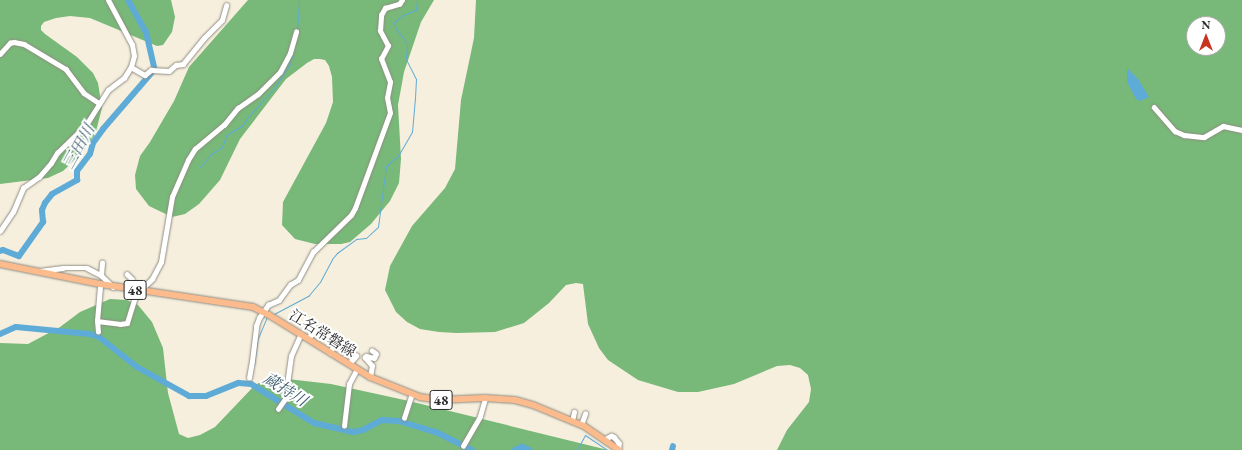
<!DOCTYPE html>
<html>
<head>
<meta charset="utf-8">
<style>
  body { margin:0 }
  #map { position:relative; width:1242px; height:450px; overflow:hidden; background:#f6efdd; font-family:"EB Garamond","Noto Serif JP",serif }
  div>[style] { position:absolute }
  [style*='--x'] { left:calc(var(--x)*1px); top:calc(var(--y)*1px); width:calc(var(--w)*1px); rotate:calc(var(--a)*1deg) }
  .forest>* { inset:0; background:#78b878 }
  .water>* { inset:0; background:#5eabd7 }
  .stream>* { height:1px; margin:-0.5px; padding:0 0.5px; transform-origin:0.5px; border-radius:0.5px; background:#5eabd7 }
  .river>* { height:6px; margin:-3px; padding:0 3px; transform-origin:3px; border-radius:3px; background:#5eabd7 }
  .roads { filter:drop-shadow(0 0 1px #908d84) drop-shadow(0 0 1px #908d84) }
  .minor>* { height:4.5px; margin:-2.25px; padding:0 2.25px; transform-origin:2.25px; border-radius:2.25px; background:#fff }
  .major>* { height:6px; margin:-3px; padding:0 3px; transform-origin:3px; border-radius:3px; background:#fbbb8c }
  span { translate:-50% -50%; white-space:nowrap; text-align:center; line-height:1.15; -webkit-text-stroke:4px #fff; paint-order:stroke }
  .shield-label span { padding:1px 3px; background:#fff; border:1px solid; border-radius:3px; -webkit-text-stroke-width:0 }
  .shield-label { font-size:14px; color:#2b2b2b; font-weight:700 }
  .street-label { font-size:15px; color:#2b2b2b }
  .water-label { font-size:16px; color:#3f5e70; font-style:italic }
  .north { position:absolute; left:1186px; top:16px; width:40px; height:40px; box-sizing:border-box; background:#fff; border:1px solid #aaa; border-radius:50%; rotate:0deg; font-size:11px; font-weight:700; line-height:16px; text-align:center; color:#2b2b2b }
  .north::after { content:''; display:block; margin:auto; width:14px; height:18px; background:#c8321e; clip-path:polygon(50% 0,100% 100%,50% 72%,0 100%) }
</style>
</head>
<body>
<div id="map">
  <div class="forest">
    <div style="clip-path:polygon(0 0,171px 0,175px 17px,172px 32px,163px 45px,157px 46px,90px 18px,70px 16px,56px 18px,44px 22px,41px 26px,41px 30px,45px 34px,77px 57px,93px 73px,98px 83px,102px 108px,95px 135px,83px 152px,63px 171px,48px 178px,0 184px)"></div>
    <div style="clip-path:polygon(248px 0,434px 0,421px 22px,404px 72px,398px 105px,401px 159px,399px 183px,390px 201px,371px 224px,350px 242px,341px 244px,315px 244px,295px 239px,282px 225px,283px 202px,326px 123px,333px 102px,332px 77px,329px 66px,325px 60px,320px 59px,314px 59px,307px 63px,286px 79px,240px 139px,220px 180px,199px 204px,185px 214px,172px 217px,149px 206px,136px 189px,135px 175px,140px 156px,150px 142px,174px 101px,189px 67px)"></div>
    <div style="clip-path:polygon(evenodd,476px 0,1242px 0,1242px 450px,777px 450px,787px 430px,809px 402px,811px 389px,808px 375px,800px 368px,790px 365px,777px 366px,734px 384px,698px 392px,678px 392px,638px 380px,608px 360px,599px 348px,588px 324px,583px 284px,576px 283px,566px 285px,549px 303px,524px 323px,495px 332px,457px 333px,439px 332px,420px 329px,407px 322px,396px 312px,385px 290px,390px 266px,412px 226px,445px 188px,455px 169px,461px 100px,474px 38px,476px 0,1194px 24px,1218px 24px,1218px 48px,1194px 48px,1194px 24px)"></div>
    <div style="clip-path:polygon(110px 299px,127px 300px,138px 305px,152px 322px,163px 348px,168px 393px,179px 434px,188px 438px,200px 435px,215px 427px,255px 385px,261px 382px,279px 378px,331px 384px,409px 401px,608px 450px,0 450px,0 343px,28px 344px,60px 327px,80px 312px)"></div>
  </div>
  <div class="water">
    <div style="clip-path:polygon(1127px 68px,1138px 79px,1149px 97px,1140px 101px,1136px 99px,1127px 82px)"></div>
  </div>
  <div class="stream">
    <div style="--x:297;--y:31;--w:31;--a:-86"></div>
    <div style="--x:200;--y:167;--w:17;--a:-50"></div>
    <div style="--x:211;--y:154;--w:13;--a:-32"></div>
    <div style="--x:222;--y:147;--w:12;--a:-70"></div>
    <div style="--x:226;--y:136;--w:6;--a:-39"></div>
    <div style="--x:231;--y:132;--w:13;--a:-29"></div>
    <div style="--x:242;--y:126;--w:11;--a:-56"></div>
    <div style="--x:248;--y:117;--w:40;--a:-48"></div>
    <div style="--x:275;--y:87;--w:27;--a:-57"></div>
    <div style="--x:290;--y:64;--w:25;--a:-76"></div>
    <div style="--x:274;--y:314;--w:40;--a:-28"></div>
    <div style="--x:309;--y:295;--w:17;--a:-50"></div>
    <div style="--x:320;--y:282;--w:26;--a:-62"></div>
    <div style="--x:332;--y:259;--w:8;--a:-50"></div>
    <div style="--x:337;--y:253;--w:24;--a:-36"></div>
    <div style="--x:356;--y:239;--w:10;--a:-6"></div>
    <div style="--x:366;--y:238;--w:16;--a:-43"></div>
    <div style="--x:378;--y:227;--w:62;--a:-82.5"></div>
    <div style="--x:386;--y:166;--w:16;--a:-40"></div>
    <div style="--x:398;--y:156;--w:28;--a:-60"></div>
    <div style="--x:412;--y:132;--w:34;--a:-85"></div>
    <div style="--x:415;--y:98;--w:19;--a:-87"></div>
    <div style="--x:416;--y:79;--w:22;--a:-117"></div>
    <div style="--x:406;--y:59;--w:16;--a:-86"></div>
    <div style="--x:407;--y:43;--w:18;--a:-128"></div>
    <div style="--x:396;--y:29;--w:7;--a:-106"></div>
    <div style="--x:394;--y:22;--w:11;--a:-38"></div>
    <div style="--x:403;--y:15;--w:14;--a:-21"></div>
    <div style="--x:416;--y:10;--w:10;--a:-84"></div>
    <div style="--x:254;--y:365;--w:27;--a:-82"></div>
    <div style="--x:258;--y:338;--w:23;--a:-67"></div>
    <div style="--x:250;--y:384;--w:4;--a:-90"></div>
    <div style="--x:577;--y:450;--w:17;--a:-62"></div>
    <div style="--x:585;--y:435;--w:27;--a:34"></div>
  </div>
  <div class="river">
    <div style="--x:128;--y:0;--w:37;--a:61"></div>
    <div style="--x:146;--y:32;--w:37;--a:77"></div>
    <div style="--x:0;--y:251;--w:3;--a:-18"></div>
    <div style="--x:3;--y:250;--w:17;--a:21"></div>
    <div style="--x:19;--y:256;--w:42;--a:-54.8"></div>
    <div style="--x:43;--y:222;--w:12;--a:-95"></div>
    <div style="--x:42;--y:210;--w:8;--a:-67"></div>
    <div style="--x:45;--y:203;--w:11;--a:-52"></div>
    <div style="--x:52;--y:194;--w:29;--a:-29"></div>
    <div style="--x:77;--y:180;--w:9;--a:-90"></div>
    <div style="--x:77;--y:171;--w:21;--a:-53"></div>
    <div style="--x:90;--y:154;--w:11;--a:-75"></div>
    <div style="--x:93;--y:143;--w:17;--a:-54"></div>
    <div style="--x:103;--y:129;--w:77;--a:-49.2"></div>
    <div style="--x:0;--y:334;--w:17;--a:-24"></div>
    <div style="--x:16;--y:327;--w:74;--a:5.4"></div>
    <div style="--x:90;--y:334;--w:9;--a:18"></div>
    <div style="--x:99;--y:337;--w:48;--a:38.3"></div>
    <div style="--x:137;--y:367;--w:60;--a:29.1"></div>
    <div style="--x:189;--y:396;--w:17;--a:0"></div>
    <div style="--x:206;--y:396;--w:35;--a:-22"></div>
    <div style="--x:239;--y:383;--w:12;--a:5"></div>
    <div style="--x:251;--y:384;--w:74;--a:31.8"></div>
    <div style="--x:314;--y:423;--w:40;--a:13"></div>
    <div style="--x:353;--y:432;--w:10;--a:-11"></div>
    <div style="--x:363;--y:430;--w:21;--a:-28"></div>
    <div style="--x:382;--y:420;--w:17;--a:3"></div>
    <div style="--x:399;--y:421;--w:39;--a:17"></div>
    <div style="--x:436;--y:432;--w:40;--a:26.6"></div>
    <div style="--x:515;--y:450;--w:8;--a:-23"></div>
    <div style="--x:522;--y:447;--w:8;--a:23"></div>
    <div style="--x:672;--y:450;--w:4;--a:-76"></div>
  </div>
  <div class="roads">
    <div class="minor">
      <div style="--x:0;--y:54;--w:15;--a:-48"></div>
      <div style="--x:10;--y:43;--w:4;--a:-14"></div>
      <div style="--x:14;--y:42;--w:10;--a:11"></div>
      <div style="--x:24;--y:44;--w:49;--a:30.8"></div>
      <div style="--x:66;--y:69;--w:30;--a:53"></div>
      <div style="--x:84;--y:93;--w:18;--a:34"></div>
      <div style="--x:131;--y:67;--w:16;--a:30"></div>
      <div style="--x:145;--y:75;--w:8;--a:-40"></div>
      <div style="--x:151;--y:70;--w:18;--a:3"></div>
      <div style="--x:169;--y:71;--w:9;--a:-41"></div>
      <div style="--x:176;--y:65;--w:7;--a:-8"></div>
      <div style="--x:183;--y:64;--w:33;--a:-51"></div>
      <div style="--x:204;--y:38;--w:25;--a:-45"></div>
      <div style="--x:222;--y:20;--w:15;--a:-74"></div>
      <div style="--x:1154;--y:107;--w:32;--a:49"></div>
      <div style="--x:1175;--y:131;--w:10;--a:24"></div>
      <div style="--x:1184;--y:135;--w:20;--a:6"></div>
      <div style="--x:1204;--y:137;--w:22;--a:-30"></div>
      <div style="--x:1223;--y:126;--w:19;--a:12"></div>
      <div style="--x:0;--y:231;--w:23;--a:-56"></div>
      <div style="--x:13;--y:212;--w:26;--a:-67"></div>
      <div style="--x:23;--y:188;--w:19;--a:-35"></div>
      <div style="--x:39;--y:177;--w:18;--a:-49"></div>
      <div style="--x:51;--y:163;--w:12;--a:-59"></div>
      <div style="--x:57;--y:153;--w:40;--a:-44"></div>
      <div style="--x:86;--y:125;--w:41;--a:-57.8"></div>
      <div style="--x:108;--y:90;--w:20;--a:-37"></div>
      <div style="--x:124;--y:78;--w:13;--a:-58"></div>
      <div style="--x:131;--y:67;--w:11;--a:-75"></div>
      <div style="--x:134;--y:56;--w:11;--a:-100"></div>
      <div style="--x:132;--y:45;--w:51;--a:-118.1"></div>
      <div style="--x:39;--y:271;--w:24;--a:-7"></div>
      <div style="--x:63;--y:268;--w:24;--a:0"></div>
      <div style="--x:87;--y:268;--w:16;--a:27"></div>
      <div style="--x:101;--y:275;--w:17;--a:45"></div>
      <div style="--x:127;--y:274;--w:7;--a:45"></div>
      <div style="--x:132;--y:279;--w:11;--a:112"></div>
      <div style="--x:101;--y:275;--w:12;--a:-85"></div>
      <div style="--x:97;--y:321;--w:23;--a:7"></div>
      <div style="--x:120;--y:324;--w:7;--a:-8"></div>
      <div style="--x:127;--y:323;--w:30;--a:-73"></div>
      <div style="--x:136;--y:294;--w:22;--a:-43"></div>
      <div style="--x:152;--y:279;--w:19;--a:-62"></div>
      <div style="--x:161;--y:262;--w:66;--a:-80.4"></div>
      <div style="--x:172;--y:197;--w:40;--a:-66.6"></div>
      <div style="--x:188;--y:160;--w:13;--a:-58"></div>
      <div style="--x:195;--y:149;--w:38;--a:-40"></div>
      <div style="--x:224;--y:125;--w:22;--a:-51"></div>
      <div style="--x:238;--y:108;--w:24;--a:-35"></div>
      <div style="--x:258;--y:94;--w:31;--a:-45"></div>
      <div style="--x:280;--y:72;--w:21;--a:-62"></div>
      <div style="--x:290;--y:53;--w:22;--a:-74"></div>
      <div style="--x:98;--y:332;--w:11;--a:-95"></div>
      <div style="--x:97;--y:321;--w:37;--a:-85"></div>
      <div style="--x:330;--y:336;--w:7;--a:27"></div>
      <div style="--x:336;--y:339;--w:15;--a:110"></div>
      <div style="--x:308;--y:338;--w:7;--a:-45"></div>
      <div style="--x:313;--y:333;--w:5;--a:-68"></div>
      <div style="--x:349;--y:364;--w:11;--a:-49"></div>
      <div style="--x:370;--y:377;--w:11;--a:-80"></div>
      <div style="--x:372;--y:366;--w:11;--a:-131"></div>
      <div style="--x:365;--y:358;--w:2;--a:-63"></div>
      <div style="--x:366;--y:356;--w:8;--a:14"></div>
      <div style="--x:374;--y:358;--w:4;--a:-63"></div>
      <div style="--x:376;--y:354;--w:5;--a:-143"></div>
      <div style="--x:249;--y:378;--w:17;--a:-80"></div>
      <div style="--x:252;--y:361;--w:35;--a:-83"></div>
      <div style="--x:256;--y:326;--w:9;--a:-69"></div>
      <div style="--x:259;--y:318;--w:16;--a:-55"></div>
      <div style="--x:268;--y:305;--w:12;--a:-24"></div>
      <div style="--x:279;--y:300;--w:19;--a:-54"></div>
      <div style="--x:290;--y:285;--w:9;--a:-32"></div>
      <div style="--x:298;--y:280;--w:32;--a:-62"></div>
      <div style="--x:313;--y:252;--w:53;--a:-44.2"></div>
      <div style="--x:351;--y:215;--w:8;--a:-60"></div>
      <div style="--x:355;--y:208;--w:101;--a:-69.8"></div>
      <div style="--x:390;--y:113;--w:15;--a:-101"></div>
      <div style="--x:387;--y:98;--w:16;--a:-79"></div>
      <div style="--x:390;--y:82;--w:25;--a:-111"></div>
      <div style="--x:381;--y:59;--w:15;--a:-62"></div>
      <div style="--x:388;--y:46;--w:17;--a:-118"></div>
      <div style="--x:380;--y:31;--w:16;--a:-86"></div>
      <div style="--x:381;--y:15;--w:8;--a:-60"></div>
      <div style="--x:385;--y:8;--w:15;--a:-16"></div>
      <div style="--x:399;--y:4;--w:5;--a:-53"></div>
      <div style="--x:278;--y:409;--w:12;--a:-55"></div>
      <div style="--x:285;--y:399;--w:43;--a:-82.1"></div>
      <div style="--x:291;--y:356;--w:24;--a:-66"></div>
      <div style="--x:404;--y:418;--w:25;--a:-72"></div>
      <div style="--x:572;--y:421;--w:9;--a:-77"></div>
      <div style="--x:581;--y:425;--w:12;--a:-70"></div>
      <div style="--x:344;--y:426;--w:42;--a:-83.2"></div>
      <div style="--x:349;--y:384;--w:17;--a:-62"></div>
      <div style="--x:605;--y:439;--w:7;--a:-27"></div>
      <div style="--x:611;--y:436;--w:3;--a:18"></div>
      <div style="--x:614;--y:437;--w:8;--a:50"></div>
      <div style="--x:619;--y:443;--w:7;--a:90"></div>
      <div style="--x:463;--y:446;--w:34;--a:-60"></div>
      <div style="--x:480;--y:416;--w:19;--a:-74"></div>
    </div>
    <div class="major">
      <div style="--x:0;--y:264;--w:102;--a:11.3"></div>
      <div style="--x:100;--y:284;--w:155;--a:8.5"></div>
      <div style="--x:253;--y:307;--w:18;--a:27"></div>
      <div style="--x:269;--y:315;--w:119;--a:31.5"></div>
      <div style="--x:370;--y:377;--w:54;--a:21.8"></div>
      <div style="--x:420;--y:397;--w:18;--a:9"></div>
      <div style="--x:438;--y:400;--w:47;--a:-2.4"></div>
      <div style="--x:485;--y:398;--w:30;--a:4"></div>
      <div style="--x:515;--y:400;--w:19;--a:16"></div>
      <div style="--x:533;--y:405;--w:55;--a:22.4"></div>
      <div style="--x:584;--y:426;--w:42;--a:34.4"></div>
    </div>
  </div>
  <div class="shield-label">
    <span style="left:135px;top:290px">48</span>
    <span style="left:441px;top:400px">48</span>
  </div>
  <div class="street-label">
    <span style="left:323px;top:333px;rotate:32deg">江名常磐線</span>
  </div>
  <div class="water-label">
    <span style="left:79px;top:147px;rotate:-61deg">三田川</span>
    <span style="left:285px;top:390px;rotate:32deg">蔵持川</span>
  </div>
  <div class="north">N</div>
</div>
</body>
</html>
